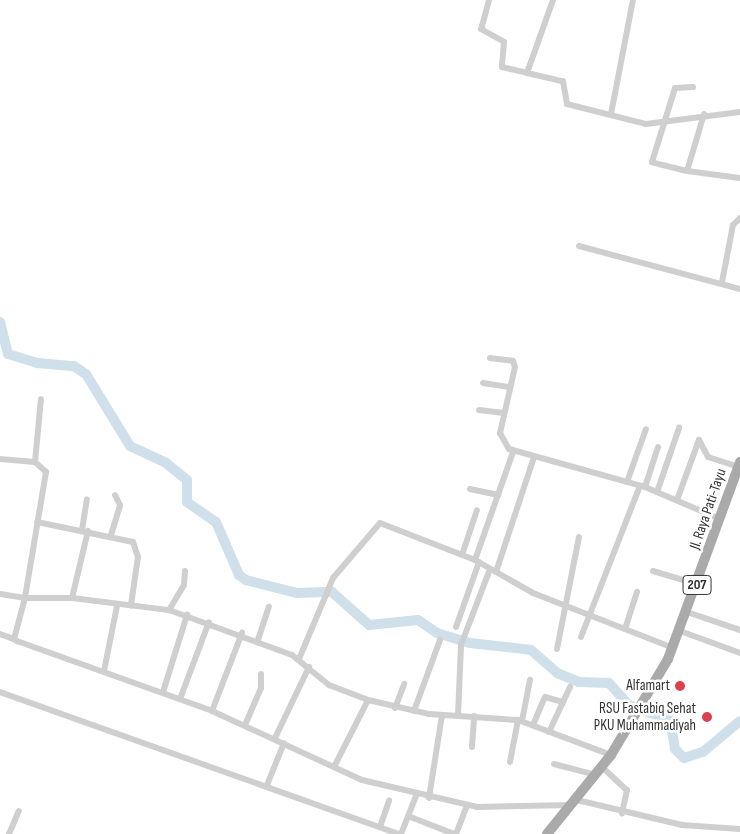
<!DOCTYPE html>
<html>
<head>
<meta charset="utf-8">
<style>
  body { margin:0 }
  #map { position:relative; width:740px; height:834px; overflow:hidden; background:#fff; font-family:"Sofia Sans Condensed",sans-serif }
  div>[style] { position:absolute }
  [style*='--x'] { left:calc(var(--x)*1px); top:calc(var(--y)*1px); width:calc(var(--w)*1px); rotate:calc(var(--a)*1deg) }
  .river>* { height:10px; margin:-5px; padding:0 5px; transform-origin:5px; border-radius:5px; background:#cfe0eb }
  .minor>* { height:6px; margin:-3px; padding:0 3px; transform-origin:3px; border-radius:3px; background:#cfcfcf }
  .primary>* { height:10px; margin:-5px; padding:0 5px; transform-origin:5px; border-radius:5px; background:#aaa }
  .dots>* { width:14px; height:14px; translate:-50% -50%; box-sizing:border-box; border:2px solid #fff; border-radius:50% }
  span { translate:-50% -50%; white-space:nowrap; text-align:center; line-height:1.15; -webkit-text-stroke:5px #fff; paint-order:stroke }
  .shield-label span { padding:1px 4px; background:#fff; border:1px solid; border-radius:4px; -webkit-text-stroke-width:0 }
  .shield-label { font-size:14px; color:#323232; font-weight:700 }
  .street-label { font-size:15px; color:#323232 }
  .poi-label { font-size:15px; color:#323232 }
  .right { translate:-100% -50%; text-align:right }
</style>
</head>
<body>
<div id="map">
  <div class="river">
    <div style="--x:0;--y:322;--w:33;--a:76"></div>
    <div style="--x:8;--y:354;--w:30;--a:17"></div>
    <div style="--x:37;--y:363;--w:37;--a:5"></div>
    <div style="--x:74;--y:366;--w:14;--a:34"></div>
    <div style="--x:86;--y:374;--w:84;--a:58.6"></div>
    <div style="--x:130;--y:446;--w:40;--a:25"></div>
    <div style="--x:166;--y:463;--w:27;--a:39"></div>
    <div style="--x:187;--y:480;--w:22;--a:90"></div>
    <div style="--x:187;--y:502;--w:35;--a:35"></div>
    <div style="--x:216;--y:522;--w:58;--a:66.5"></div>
    <div style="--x:239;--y:575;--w:9;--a:36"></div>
    <div style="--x:246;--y:580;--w:53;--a:14.3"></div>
    <div style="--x:297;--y:593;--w:35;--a:-2"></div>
    <div style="--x:332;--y:592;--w:50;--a:41.7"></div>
    <div style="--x:369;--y:625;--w:49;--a:-5.8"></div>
    <div style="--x:418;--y:620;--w:23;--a:34"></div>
    <div style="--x:437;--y:633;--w:34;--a:17"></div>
    <div style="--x:470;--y:643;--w:61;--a:6.5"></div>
    <div style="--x:531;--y:650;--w:35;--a:41"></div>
    <div style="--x:557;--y:673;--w:24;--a:22"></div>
    <div style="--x:579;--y:682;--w:30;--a:2"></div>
    <div style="--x:609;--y:683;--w:30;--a:48"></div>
    <div style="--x:629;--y:705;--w:44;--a:20.1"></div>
    <div style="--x:670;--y:720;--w:29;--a:80"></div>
    <div style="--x:675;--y:749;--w:13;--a:45"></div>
    <div style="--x:684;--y:758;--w:20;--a:-18"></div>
    <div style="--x:703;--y:752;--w:48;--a:-40"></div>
  </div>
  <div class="minor">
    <div style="--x:489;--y:0;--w:30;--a:105"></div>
    <div style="--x:481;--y:29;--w:26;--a:29"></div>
    <div style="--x:504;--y:42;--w:25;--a:95"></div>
    <div style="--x:502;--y:67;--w:26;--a:13"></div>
    <div style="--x:553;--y:0;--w:77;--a:109.6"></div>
    <div style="--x:527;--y:73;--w:37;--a:13"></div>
    <div style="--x:563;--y:81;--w:23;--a:80"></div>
    <div style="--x:567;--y:104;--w:81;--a:14.2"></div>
    <div style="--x:646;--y:124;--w:95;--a:-7.3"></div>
    <div style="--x:611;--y:114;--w:116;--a:-79.1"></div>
    <div style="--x:704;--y:114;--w:59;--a:106.6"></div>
    <div style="--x:687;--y:171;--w:53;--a:7.5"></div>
    <div style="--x:687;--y:171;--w:36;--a:-166"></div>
    <div style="--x:652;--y:162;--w:77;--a:-72.7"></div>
    <div style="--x:675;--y:88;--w:18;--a:-3"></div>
    <div style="--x:579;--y:246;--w:167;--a:15"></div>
    <div style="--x:722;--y:282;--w:58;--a:-79.1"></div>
    <div style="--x:733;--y:225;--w:10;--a:-45"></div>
    <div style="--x:490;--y:358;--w:23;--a:7"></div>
    <div style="--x:513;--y:361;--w:6;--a:72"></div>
    <div style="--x:515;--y:367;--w:68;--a:102.8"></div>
    <div style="--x:500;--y:433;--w:18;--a:61"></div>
    <div style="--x:509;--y:449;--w:141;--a:15.6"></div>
    <div style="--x:645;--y:487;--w:82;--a:23.1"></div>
    <div style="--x:483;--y:383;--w:25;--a:9"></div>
    <div style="--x:479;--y:410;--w:25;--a:7"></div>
    <div style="--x:0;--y:459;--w:35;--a:5"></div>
    <div style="--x:35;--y:462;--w:15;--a:42"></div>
    <div style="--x:46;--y:472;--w:128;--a:99.5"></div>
    <div style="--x:25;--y:598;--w:47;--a:0"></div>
    <div style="--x:72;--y:598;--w:98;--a:7.1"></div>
    <div style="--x:169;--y:610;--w:131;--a:20.1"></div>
    <div style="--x:292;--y:655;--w:48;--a:39"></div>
    <div style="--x:329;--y:685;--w:42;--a:21"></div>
    <div style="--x:368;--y:700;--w:63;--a:12.9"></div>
    <div style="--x:429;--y:714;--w:89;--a:3.9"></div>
    <div style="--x:518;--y:720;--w:99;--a:20.6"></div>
    <div style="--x:35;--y:462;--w:63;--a:-84.6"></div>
    <div style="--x:627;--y:482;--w:56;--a:-70.3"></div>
    <div style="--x:645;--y:487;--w:42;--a:-72"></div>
    <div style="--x:470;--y:489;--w:29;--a:12"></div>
    <div style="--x:657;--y:492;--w:68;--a:-71"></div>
    <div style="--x:677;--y:500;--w:64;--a:-69.9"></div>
    <div style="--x:699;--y:440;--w:19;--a:62"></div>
    <div style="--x:708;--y:457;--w:32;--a:18"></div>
    <div style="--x:37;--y:522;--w:98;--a:11.8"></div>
    <div style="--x:133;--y:542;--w:16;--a:72"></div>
    <div style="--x:138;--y:557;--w:49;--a:98.3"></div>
    <div style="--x:82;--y:530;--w:31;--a:-81"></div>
    <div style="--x:111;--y:535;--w:31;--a:-73"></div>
    <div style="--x:120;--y:505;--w:11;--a:-117"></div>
    <div style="--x:462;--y:555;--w:47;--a:-71.6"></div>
    <div style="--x:475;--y:560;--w:114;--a:-70.6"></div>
    <div style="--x:653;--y:571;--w:46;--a:16.5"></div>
    <div style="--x:496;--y:572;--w:121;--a:-71.7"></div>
    <div style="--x:0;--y:594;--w:25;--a:9"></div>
    <div style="--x:25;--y:598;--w:42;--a:105"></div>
    <div style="--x:14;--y:639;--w:4;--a:34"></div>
    <div style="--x:17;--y:641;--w:207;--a:19.7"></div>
    <div style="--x:212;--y:711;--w:165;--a:24.7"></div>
    <div style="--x:362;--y:780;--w:118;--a:13.2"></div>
    <div style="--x:477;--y:807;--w:95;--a:-1.2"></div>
    <div style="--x:72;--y:598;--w:69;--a:-76.6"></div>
    <div style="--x:169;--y:610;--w:29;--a:-59"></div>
    <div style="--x:184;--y:585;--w:14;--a:-86"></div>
    <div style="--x:687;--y:612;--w:56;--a:18.8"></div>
    <div style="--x:456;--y:627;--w:69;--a:-70.5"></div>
    <div style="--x:625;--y:629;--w:39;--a:-72"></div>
    <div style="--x:680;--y:631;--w:64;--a:20.1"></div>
    <div style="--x:0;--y:634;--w:15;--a:20"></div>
    <div style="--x:581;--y:637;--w:162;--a:-68.7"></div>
    <div style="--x:258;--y:640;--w:35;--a:-72"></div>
    <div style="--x:557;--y:649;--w:114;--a:-78.9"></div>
    <div style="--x:299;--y:659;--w:88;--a:-67.2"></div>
    <div style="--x:333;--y:578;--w:72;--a:-49.5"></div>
    <div style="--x:380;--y:523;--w:102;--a:21.3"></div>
    <div style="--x:475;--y:560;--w:67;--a:29.6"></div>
    <div style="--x:533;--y:593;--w:150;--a:21.4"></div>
    <div style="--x:104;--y:671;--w:66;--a:-78.7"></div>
    <div style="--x:0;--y:692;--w:424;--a:19.6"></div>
    <div style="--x:163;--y:692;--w:81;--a:-72.7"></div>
    <div style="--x:180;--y:699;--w:82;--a:-69.4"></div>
    <div style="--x:395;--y:708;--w:26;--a:-69"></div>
    <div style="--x:212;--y:711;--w:84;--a:-69"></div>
    <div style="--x:414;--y:711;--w:76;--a:-69.9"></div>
    <div style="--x:458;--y:715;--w:70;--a:-87.5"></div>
    <div style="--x:461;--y:645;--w:81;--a:-69.1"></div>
    <div style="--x:522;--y:721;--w:42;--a:-79"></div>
    <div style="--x:245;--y:725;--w:40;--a:-66.6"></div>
    <div style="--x:261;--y:688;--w:14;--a:-90"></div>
    <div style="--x:533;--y:725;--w:30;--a:-67"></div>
    <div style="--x:545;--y:697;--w:19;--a:16"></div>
    <div style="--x:549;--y:732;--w:50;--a:-65"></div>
    <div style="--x:275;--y:738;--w:79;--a:-64.4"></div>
    <div style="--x:472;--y:747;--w:31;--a:-86"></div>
    <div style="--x:510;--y:762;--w:43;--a:-79.2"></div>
    <div style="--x:554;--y:764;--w:43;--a:14.7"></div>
    <div style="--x:334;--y:767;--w:75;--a:-63.1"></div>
    <div style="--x:602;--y:767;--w:34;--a:43"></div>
    <div style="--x:627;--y:790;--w:24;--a:102"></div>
    <div style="--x:267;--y:785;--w:45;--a:-68"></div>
    <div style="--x:429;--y:798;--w:84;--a:-81.1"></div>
    <div style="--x:577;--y:800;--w:108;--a:13.4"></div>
    <div style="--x:682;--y:825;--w:58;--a:3.9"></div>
    <div style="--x:408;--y:816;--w:49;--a:21.4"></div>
    <div style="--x:380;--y:827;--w:28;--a:-71"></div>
    <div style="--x:9;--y:834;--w:25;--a:-67"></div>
    <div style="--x:401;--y:834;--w:41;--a:-68.5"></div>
    <div style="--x:456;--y:834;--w:31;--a:-69"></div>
  </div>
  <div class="primary">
    <div style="--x:547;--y:834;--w:102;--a:-51"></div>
    <div style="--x:611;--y:755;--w:112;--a:-59.3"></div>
    <div style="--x:668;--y:659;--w:210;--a:-69.9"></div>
  </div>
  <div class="dots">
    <div style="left:680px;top:686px;background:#db414a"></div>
    <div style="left:707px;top:717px;background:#db414a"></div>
  </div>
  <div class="shield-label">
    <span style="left:697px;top:585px">207</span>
  </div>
  <div class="street-label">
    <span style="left:708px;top:509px;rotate:-71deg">Jl. Raya Pati-Tayu</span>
  </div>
  <div class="poi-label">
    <span class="right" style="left:670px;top:686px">Alfamart</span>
    <span class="right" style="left:696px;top:717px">RSU Fastabiq Sehat<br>PKU Muhammadiyah</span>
  </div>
</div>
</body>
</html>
